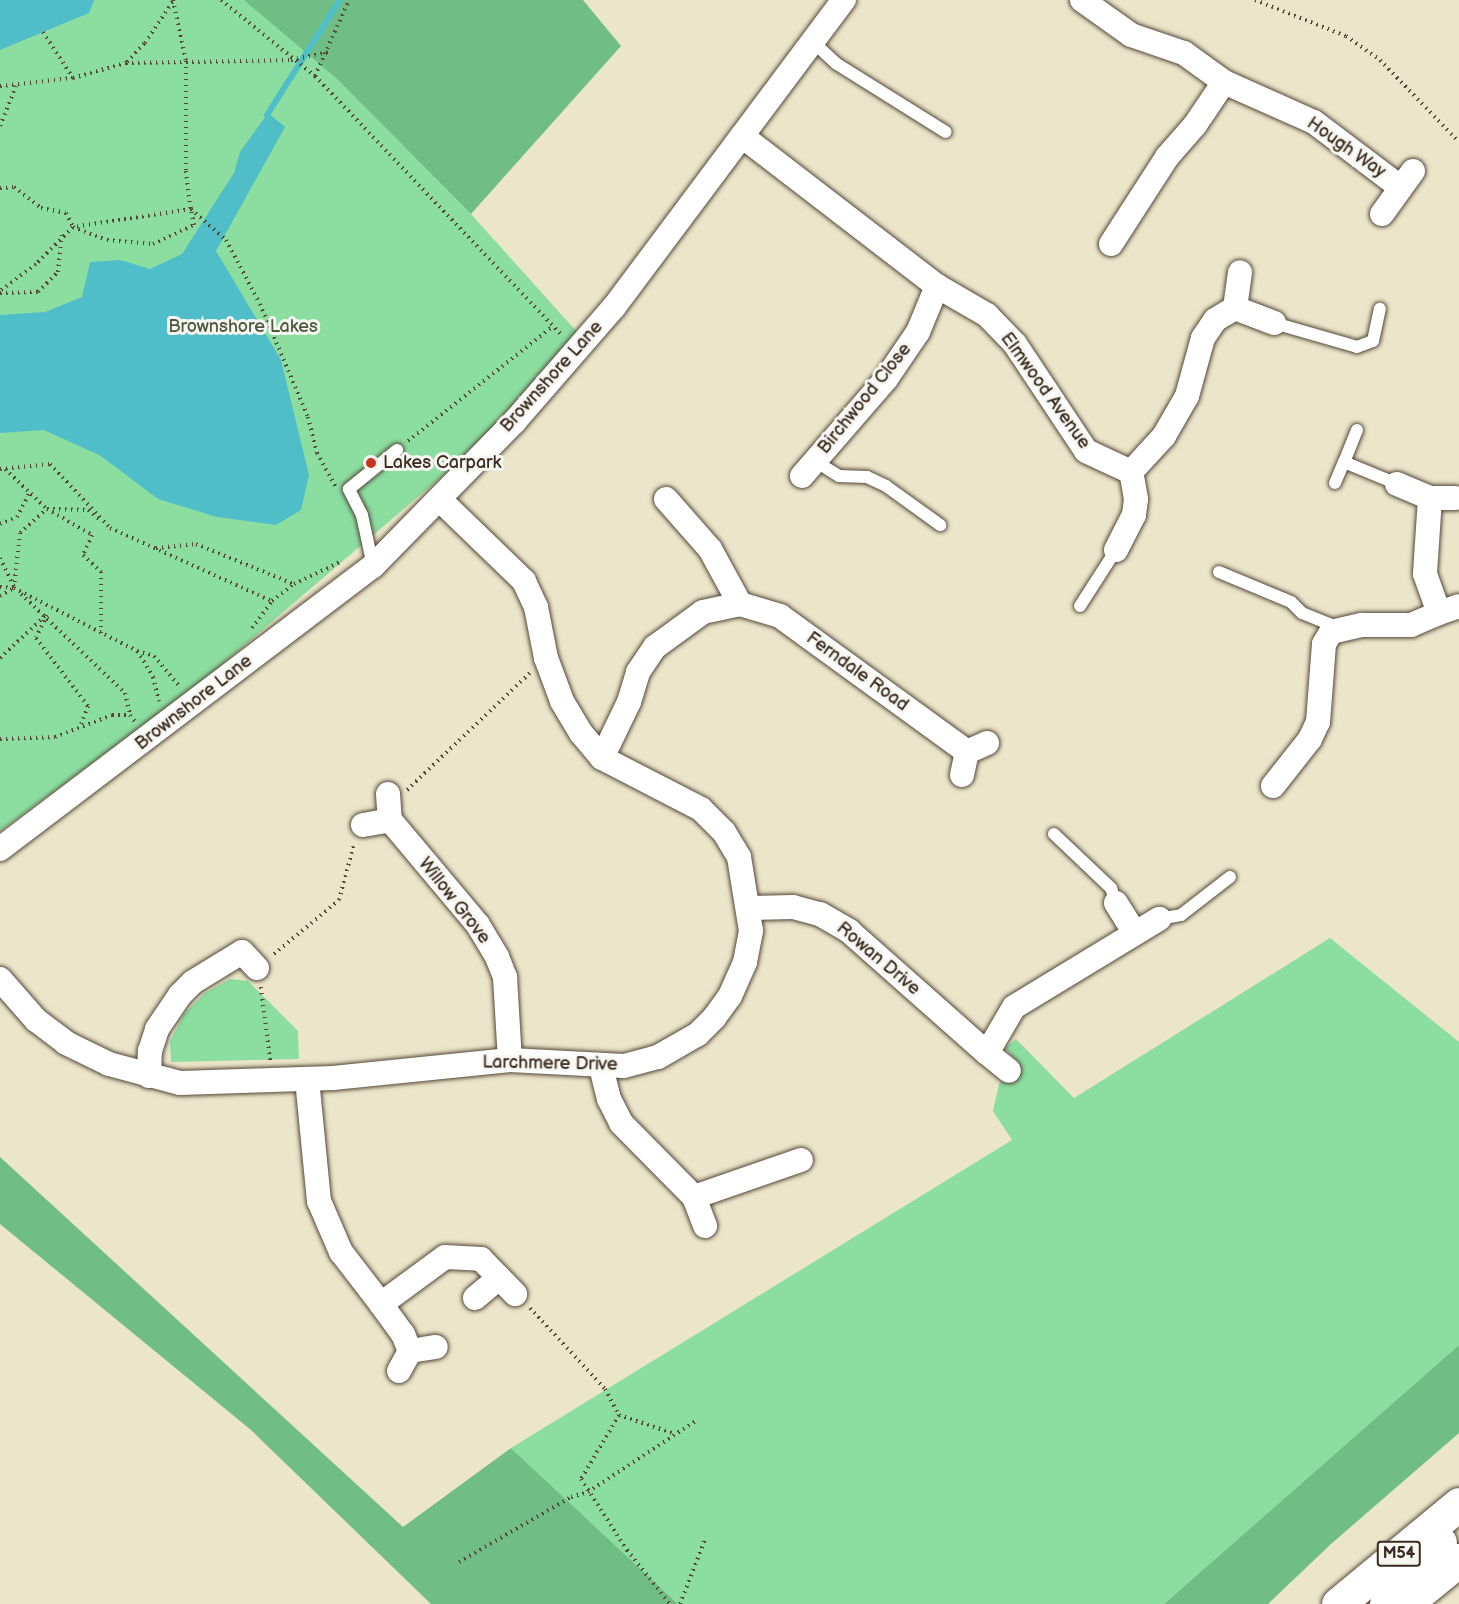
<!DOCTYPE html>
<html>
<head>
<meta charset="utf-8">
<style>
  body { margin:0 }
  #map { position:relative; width:1459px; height:1604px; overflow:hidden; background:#ebe6ca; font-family:"Balsamiq Sans",sans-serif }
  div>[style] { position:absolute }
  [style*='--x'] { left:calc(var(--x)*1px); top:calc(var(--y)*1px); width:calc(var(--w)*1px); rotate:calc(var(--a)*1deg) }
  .green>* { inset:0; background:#8bdea0 }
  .forest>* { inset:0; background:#70bd86 }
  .water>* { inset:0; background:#50bec8 }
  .stream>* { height:6px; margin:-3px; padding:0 3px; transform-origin:3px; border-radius:3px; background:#50bec8 }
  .path>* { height:4px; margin-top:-2px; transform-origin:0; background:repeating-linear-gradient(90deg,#554638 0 1.5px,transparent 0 6px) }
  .roads { filter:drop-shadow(0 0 2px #554638) drop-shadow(0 0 2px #554638) }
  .lane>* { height:12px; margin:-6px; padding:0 6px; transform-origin:6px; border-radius:6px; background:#fff }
  .street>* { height:24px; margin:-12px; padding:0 12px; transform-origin:12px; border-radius:12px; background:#fff }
  .highway>* { height:33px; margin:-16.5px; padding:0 16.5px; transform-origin:16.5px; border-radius:16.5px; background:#fff }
  .dots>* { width:16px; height:16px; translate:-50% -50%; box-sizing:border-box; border:3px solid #f6f6f2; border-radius:50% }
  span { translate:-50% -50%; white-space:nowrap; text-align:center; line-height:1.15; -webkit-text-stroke:6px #f6f6f2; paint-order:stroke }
  .shield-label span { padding:2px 4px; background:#f6f6f2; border:2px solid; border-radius:4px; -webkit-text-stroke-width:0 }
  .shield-label { font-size:16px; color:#3b2a1e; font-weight:700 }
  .street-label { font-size:18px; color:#3b2a1e }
  .park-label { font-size:18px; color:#4f573e }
  .poi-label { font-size:18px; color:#3b2a1e }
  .left { translate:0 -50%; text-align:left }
</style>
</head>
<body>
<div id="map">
  <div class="green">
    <div style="clip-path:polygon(0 0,369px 0,336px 78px,471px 214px,578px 333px,489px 436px,191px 691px,0 831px)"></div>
    <div style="clip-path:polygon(1330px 938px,1459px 1042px,1459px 1345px,1164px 1604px,678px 1604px,511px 1448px,1012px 1140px,993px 1111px,999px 1084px,1019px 1063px,1005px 1048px,1016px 1039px,1074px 1098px)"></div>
    <div style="clip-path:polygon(230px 979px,248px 981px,298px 1031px,299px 1059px,171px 1062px,170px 1041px,185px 1013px,205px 993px)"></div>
  </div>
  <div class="forest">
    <div style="clip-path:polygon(244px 0,583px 0,621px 46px,471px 214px,336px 78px)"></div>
    <div style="clip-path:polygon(0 1157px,403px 1527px,511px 1448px,678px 1604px,431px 1604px,251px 1430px,0 1224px)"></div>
    <div style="clip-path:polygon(1459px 1345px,1459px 1433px,1331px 1544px,1268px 1604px,1164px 1604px)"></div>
  </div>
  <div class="water">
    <div style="clip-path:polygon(0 0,94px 0,89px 13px,0 50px)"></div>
    <div style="clip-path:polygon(268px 113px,285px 127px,216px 251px,281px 360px,309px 475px,301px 510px,276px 525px,217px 517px,158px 499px,101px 456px,44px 430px,0 433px,0 315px,45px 312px,82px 297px,90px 262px,120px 260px,150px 269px,182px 254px,234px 173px,240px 152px)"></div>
  </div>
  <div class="stream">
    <div style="--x:267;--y:115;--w:136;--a:-57.6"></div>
  </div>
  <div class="path">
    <div style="--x:173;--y:0;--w:62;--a:78"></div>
    <div style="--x:186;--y:61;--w:110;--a:90"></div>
    <div style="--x:186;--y:171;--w:38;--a:83"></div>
    <div style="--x:191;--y:209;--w:47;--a:41.5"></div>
    <div style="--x:226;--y:240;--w:72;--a:62"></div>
    <div style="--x:260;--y:304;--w:123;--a:67"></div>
    <div style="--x:308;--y:417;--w:37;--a:76"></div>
    <div style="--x:317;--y:453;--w:38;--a:61"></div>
    <div style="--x:221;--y:0;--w:121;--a:39"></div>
    <div style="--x:315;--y:76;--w:359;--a:46.4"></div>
    <div style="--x:1255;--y:0;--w:98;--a:21.6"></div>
    <div style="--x:1346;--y:36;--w:42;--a:35.2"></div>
    <div style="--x:1380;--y:60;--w:114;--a:46.1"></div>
    <div style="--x:43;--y:32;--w:55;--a:56.9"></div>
    <div style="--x:127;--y:62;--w:26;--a:-47"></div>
    <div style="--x:145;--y:43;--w:50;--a:-56.3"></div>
    <div style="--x:315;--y:76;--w:83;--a:-65.9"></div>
    <div style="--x:0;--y:86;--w:73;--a:-6.3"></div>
    <div style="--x:73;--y:78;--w:55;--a:-15.8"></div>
    <div style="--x:126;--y:63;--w:165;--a:-1"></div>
    <div style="--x:291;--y:60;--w:38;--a:-12"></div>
    <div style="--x:0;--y:126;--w:43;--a:-68.2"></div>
    <div style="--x:0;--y:188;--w:14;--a:-4"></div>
    <div style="--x:14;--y:187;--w:34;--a:38"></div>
    <div style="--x:41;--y:208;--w:25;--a:11"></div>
    <div style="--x:66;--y:213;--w:16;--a:63"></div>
    <div style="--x:73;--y:227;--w:36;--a:21"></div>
    <div style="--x:107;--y:240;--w:46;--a:5"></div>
    <div style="--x:153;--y:244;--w:45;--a:-24.9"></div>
    <div style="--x:194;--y:225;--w:16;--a:-101"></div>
    <div style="--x:191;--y:209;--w:119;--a:171.3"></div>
    <div style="--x:73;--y:227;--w:52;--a:135"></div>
    <div style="--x:36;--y:264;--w:45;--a:143.1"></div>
    <div style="--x:0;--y:293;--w:38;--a:-2"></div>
    <div style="--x:38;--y:292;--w:28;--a:-45"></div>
    <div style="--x:58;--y:272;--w:37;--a:-84"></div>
    <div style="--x:408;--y:441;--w:185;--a:-38.4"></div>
    <div style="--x:0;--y:469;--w:50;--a:-5.7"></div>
    <div style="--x:50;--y:464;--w:88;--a:46.8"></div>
    <div style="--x:110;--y:528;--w:178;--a:24.3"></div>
    <div style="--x:5;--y:469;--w:58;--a:43.6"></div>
    <div style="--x:47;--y:509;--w:52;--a:30"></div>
    <div style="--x:92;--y:535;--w:22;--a:114"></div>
    <div style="--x:83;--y:555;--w:25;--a:43"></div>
    <div style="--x:101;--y:572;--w:61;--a:90"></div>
    <div style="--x:0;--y:524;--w:18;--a:-22"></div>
    <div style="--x:17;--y:517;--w:27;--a:-63"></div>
    <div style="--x:156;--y:548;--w:40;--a:-5.7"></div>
    <div style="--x:196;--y:544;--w:106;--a:22.2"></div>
    <div style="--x:0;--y:558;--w:34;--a:64"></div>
    <div style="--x:0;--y:587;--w:14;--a:4"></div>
    <div style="--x:14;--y:588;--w:138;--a:27.1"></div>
    <div style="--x:137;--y:651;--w:31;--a:58"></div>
    <div style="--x:153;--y:677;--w:25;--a:76"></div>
    <div style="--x:21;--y:594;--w:144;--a:43.6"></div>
    <div style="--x:125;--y:693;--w:23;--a:77"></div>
    <div style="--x:0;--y:596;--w:16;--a:-30"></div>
    <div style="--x:14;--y:588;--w:55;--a:-83.8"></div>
    <div style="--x:20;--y:533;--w:36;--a:-42"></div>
    <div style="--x:47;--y:509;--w:41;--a:1.4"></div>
    <div style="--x:88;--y:510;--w:16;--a:40"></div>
    <div style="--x:47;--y:615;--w:25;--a:116"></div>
    <div style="--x:36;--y:638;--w:86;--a:52.6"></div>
    <div style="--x:88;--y:706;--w:19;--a:111"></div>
    <div style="--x:252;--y:628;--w:34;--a:-53"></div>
    <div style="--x:272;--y:601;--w:28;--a:-38"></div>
    <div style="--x:294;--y:584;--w:53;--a:-25.6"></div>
    <div style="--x:137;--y:651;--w:18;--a:16"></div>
    <div style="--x:154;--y:656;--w:38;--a:50"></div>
    <div style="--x:0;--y:658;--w:62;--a:-43"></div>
    <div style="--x:0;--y:739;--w:55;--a:-2.1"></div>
    <div style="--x:55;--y:737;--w:61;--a:-21.1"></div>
    <div style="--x:112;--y:715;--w:18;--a:0"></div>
    <div style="--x:130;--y:715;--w:9;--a:54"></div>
    <div style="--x:407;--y:790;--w:170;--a:-43.6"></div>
    <div style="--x:274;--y:954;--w:85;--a:-39.7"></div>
    <div style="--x:339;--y:900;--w:58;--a:-75"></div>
    <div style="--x:261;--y:987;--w:74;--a:83"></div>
    <div style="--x:530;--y:1308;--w:110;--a:47.2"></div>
    <div style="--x:605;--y:1389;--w:30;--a:62"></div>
    <div style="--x:619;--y:1415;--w:74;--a:120.7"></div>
    <div style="--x:581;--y:1479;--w:85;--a:57.1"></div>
    <div style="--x:627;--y:1550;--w:69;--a:51.5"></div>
    <div style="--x:619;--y:1415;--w:59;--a:18.7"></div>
    <div style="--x:459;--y:1562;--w:129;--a:-30.1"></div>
    <div style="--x:571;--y:1497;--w:18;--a:-16"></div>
    <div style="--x:588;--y:1492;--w:131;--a:-33.4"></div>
    <div style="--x:680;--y:1604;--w:72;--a:-68.8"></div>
  </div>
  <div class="roads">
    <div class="lane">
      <div style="--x:811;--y:40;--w:35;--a:43"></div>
      <div style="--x:837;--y:64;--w:128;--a:32"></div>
      <div style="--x:1274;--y:323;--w:86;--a:16.1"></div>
      <div style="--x:1357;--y:347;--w:17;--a:-21"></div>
      <div style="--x:1373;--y:341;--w:33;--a:-78"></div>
      <div style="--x:1357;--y:430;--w:35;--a:112"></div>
      <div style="--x:1344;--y:462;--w:57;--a:22.5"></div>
      <div style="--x:815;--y:461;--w:28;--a:32"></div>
      <div style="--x:839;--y:476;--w:28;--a:2"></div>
      <div style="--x:867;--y:477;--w:21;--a:25"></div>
      <div style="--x:886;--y:486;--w:67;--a:35.8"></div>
      <div style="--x:1335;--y:483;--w:23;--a:-67"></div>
      <div style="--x:373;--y:566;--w:52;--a:-102.2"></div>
      <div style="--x:362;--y:515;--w:29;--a:-117"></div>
      <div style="--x:349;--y:489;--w:62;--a:-39.1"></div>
      <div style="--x:1219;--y:572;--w:78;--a:22.6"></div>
      <div style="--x:1291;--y:602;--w:16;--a:45"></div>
      <div style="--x:1302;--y:613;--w:40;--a:22"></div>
      <div style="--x:1080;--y:606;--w:67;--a:-57.3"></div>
      <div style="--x:1054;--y:834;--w:79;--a:43.5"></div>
      <div style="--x:1111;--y:888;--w:16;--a:72"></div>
      <div style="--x:1159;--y:919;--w:22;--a:-10"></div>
      <div style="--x:1181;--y:915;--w:62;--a:-37.8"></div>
    </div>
    <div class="street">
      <div style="--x:1082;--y:0;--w:60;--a:35.5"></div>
      <div style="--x:1131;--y:35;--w:56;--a:18.8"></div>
      <div style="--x:1184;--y:53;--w:49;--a:35.9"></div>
      <div style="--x:1224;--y:82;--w:98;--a:24"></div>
      <div style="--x:1314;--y:122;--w:108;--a:37.1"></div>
      <div style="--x:742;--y:136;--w:246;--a:37.6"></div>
      <div style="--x:937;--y:286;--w:58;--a:30.1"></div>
      <div style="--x:987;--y:315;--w:40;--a:46"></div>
      <div style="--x:1015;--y:344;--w:128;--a:56.4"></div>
      <div style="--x:1086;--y:451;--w:50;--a:25"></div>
      <div style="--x:1131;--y:472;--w:49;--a:-47.5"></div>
      <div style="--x:1164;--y:436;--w:46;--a:-60.1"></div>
      <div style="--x:1187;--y:396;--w:60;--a:-74.6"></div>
      <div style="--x:1203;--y:338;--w:22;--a:-56"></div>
      <div style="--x:1215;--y:320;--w:23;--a:-31"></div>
      <div style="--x:1235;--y:308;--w:42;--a:21"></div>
      <div style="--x:1382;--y:214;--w:53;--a:-54.2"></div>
      <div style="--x:1111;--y:244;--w:103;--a:-57.2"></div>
      <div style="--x:1167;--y:157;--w:43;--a:-48.8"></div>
      <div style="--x:1195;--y:125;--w:52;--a:-56"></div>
      <div style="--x:1235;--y:308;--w:36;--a:-82"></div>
      <div style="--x:802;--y:476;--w:128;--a:-49.1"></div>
      <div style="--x:886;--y:379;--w:57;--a:-55.8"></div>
      <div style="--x:918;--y:332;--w:50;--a:-67.6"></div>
      <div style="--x:1397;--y:484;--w:36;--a:23"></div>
      <div style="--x:1455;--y:498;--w:25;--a:180"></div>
      <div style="--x:1430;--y:498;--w:76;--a:93.8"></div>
      <div style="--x:1425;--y:574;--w:41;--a:70.3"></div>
      <div style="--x:1439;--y:613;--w:21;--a:-19"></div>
      <div style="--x:666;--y:499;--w:67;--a:48.7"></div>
      <div style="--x:710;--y:549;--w:63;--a:61.4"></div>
      <div style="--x:1116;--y:550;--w:39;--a:-63"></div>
      <div style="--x:1134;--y:515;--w:16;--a:-83"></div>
      <div style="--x:1136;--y:499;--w:27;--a:-100"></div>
      <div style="--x:602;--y:758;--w:62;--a:-64.3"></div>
      <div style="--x:629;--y:702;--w:31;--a:-73"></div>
      <div style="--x:638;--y:672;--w:30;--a:-56"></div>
      <div style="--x:655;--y:647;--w:59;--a:-36.1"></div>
      <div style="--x:703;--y:612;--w:38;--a:-12"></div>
      <div style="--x:740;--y:604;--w:42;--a:16.7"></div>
      <div style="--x:780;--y:616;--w:231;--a:36"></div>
      <div style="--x:962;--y:775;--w:24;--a:-78"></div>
      <div style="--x:967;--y:752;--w:22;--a:-24"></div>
      <div style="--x:1273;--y:786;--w:60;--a:-51.8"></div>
      <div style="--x:1310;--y:739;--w:19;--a:-65"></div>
      <div style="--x:1318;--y:722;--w:78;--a:-85.6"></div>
      <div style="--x:1324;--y:644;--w:14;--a:-60"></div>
      <div style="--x:1331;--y:632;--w:32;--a:-13"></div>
      <div style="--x:1362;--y:625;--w:49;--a:0"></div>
      <div style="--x:1411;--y:625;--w:30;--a:-23"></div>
      <div style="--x:388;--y:794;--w:26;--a:86"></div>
      <div style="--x:390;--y:820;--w:137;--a:50"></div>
      <div style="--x:478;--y:925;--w:37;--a:59"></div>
      <div style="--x:497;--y:957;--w:22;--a:68"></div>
      <div style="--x:505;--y:977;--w:83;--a:86.6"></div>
      <div style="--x:363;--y:825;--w:27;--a:-10"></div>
      <div style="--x:0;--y:849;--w:468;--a:-37.2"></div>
      <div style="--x:373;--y:566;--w:202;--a:-45.6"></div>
      <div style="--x:514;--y:422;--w:152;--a:-49"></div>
      <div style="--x:614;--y:307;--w:384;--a:-53.2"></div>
      <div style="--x:1116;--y:903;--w:34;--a:58"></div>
      <div style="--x:750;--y:908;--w:43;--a:-1.3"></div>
      <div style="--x:793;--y:907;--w:28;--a:15"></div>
      <div style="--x:820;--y:914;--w:34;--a:30"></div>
      <div style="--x:849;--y:931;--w:184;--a:41.5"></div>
      <div style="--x:987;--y:1053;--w:53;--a:-59.6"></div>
      <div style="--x:1014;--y:1007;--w:170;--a:-31.3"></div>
      <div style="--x:0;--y:979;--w:55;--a:48.7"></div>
      <div style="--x:36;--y:1020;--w:38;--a:37"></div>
      <div style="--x:66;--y:1043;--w:48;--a:26"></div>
      <div style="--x:109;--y:1064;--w:73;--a:15"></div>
      <div style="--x:180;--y:1083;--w:153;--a:-1.9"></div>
      <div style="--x:333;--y:1078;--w:178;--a:-5.8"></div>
      <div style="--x:510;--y:1060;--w:114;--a:3"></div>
      <div style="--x:624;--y:1066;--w:35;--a:-15"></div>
      <div style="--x:658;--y:1057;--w:46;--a:-29.9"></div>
      <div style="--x:698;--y:1034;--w:23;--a:-45"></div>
      <div style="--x:714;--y:1018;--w:27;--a:-54"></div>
      <div style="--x:730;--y:996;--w:37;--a:-66"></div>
      <div style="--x:745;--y:962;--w:32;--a:-79"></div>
      <div style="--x:751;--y:931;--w:75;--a:-99.2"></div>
      <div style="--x:739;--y:857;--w:29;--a:-121"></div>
      <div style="--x:724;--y:832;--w:33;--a:-135"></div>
      <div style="--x:701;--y:809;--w:111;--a:-152.7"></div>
      <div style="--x:602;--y:758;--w:33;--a:-130"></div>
      <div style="--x:581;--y:733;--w:37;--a:-121"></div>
      <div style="--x:562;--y:701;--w:46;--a:-110.4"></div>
      <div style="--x:546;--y:658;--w:52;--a:-101.1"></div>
      <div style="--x:536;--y:607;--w:29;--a:-115"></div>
      <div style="--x:524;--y:581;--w:118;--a:-136"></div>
      <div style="--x:987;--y:1053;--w:28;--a:39"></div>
      <div style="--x:601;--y:1067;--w:33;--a:76"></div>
      <div style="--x:609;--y:1099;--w:27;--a:63"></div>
      <div style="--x:621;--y:1123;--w:104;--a:45.4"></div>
      <div style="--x:694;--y:1197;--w:31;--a:69"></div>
      <div style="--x:149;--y:1076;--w:25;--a:-88"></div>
      <div style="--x:150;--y:1051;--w:23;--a:-72"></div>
      <div style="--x:157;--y:1029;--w:41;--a:-55.9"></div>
      <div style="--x:180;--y:995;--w:18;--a:-45"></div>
      <div style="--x:193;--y:982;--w:57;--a:-31.5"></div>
      <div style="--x:242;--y:952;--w:22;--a:47"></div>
      <div style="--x:307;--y:1079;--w:123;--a:84.4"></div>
      <div style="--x:319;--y:1201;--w:56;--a:66.7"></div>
      <div style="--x:341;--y:1252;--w:66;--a:52.4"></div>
      <div style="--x:381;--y:1304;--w:79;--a:-36.3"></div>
      <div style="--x:445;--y:1257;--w:36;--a:3"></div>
      <div style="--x:481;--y:1259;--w:49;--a:45.8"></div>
      <div style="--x:694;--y:1197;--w:113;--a:-19.1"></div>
      <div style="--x:475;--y:1298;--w:31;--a:-40"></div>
      <div style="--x:381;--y:1304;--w:37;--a:54"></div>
      <div style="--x:403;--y:1334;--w:18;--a:68"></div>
      <div style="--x:399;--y:1371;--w:23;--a:-61"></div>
      <div style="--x:410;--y:1351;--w:26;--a:-9"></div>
    </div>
    <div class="highway">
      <div style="--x:1338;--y:1604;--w:157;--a:-39.6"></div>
      <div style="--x:1386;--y:1604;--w:82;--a:-48.9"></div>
      <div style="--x:1405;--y:1604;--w:70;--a:-39.2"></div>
    </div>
  </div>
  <div class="dots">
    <div style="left:371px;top:463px;background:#c8321e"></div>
  </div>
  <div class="shield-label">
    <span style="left:1399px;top:1554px">M54</span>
  </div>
  <div class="street-label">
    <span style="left:1346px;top:148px;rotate:35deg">Hough Way</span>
    <span style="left:552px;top:377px;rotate:-48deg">Brownshore Lane</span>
    <span style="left:1045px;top:391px;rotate:54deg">Elmwood Avenue</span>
    <span style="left:865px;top:399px;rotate:-51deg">Birchwood Close</span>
    <span style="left:857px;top:672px;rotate:36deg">Ferndale Road</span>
    <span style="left:194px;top:703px;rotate:-38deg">Brownshore Lane</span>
    <span style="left:454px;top:901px;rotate:52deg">Willow Grove</span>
    <span style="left:878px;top:959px;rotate:40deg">Rowan Drive</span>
    <span style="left:550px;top:1064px;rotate:1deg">Larchmere Drive</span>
  </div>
  <div class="park-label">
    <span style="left:243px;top:327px">Brownshore Lakes</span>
  </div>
  <div class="poi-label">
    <span class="left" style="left:383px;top:463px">Lakes Carpark</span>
  </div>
</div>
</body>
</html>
